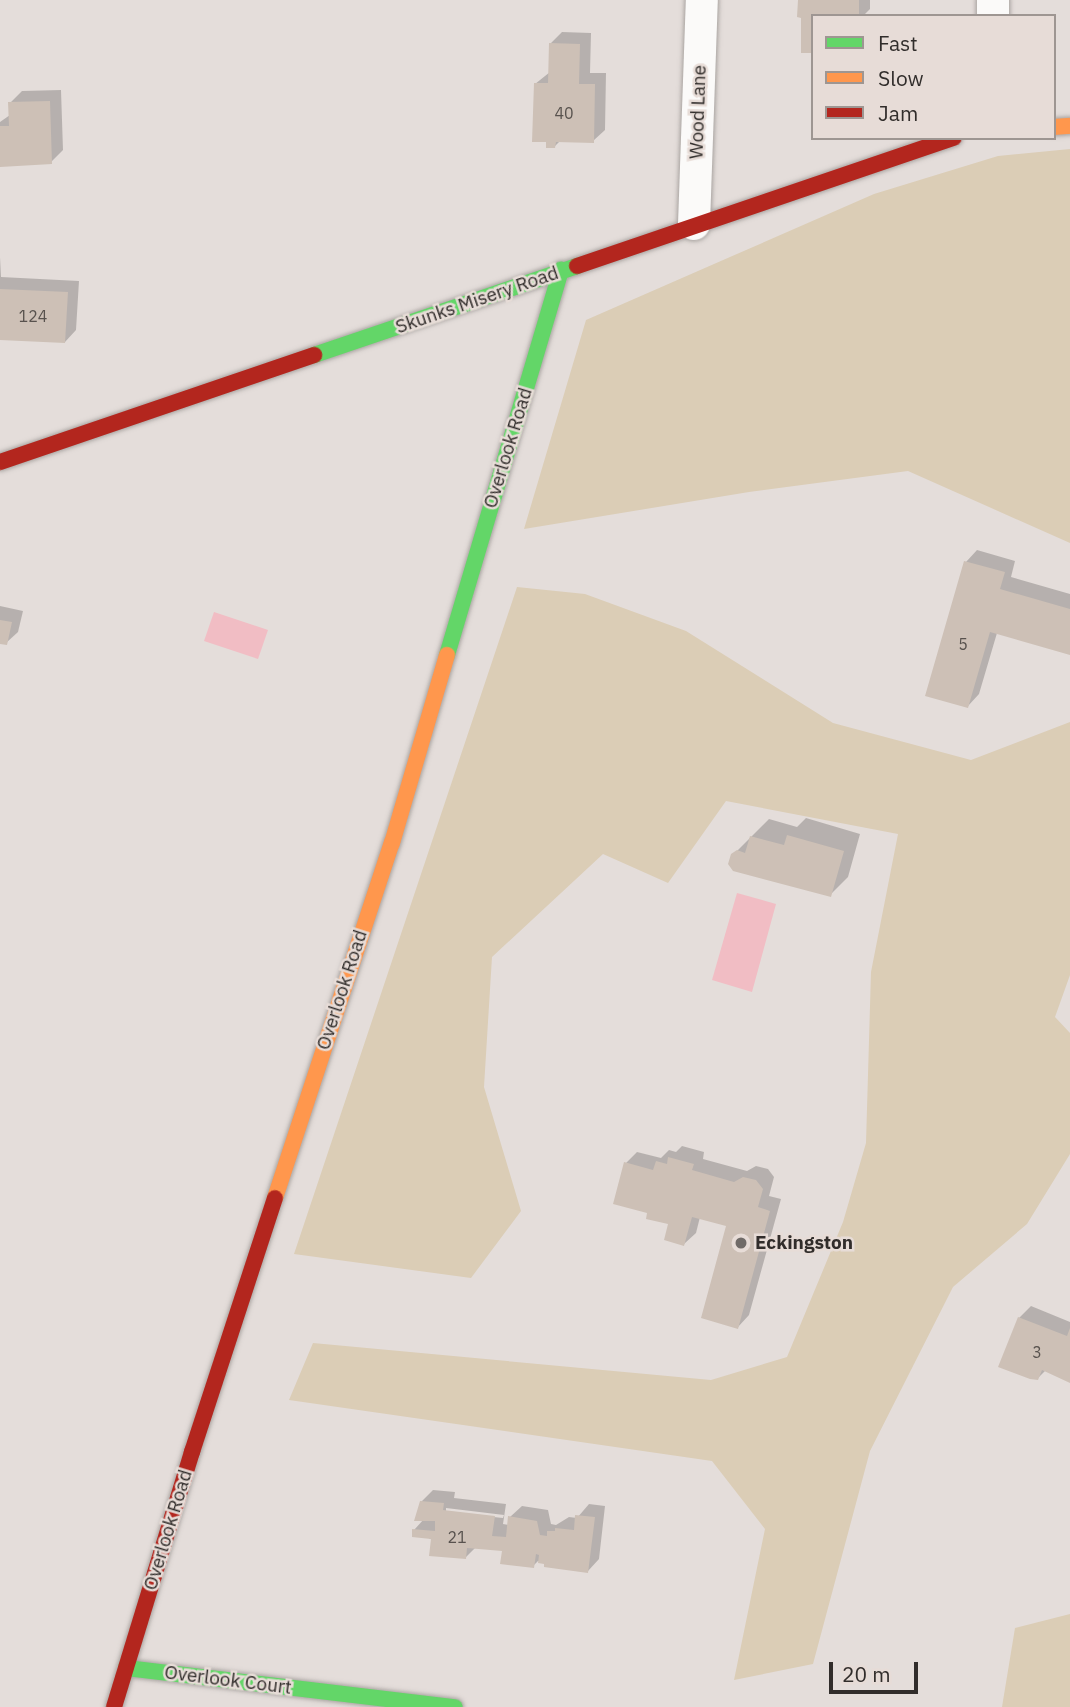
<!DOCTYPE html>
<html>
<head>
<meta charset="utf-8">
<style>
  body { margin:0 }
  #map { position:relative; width:1070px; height:1707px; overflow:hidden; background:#e4ddda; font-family:"IBM Plex Sans",sans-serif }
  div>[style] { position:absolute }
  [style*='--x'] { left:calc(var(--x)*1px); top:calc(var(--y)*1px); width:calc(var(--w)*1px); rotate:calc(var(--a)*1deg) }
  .green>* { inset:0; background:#dbcdb6 }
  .water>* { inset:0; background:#f1bdc4 }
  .shadow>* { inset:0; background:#0003 }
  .building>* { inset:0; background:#cdc0b6 }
  .roads { filter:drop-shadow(0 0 2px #aaa5a2) drop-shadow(0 0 2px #aaa5a2) }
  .street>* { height:32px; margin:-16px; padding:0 16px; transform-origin:16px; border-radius:16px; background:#fbfaf9 }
  .fast>* { height:16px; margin:-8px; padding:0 8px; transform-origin:8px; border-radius:8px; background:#63d668 }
  .slow>* { height:16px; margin:-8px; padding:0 8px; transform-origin:8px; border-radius:8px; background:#ff974d }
  .jam>* { height:16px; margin:-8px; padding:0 8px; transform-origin:8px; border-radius:8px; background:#b3261e }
  .dots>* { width:19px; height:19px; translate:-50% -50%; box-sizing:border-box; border:4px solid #e7dcd7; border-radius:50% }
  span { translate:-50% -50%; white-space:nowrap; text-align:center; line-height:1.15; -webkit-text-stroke:5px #e7dcd7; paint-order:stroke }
  .number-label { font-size:16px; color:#58524e }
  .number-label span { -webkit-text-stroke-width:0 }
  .street-label { font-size:19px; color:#312d2b }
  .poi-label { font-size:19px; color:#312d2b; font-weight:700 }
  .left { translate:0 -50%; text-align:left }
  .legend { position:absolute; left:811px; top:14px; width:245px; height:126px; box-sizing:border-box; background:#e7dcd7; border:2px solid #9e9692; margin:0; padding:9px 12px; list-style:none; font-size:21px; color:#312d2b }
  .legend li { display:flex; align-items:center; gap:14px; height:35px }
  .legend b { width:35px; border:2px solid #9e9692 }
  .scale { position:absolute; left:829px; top:1662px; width:89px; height:32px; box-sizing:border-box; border:4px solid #312d2b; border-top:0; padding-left:9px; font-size:21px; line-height:24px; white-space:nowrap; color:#312d2b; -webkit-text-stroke:5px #e7dcd7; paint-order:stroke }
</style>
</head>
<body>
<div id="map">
  <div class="green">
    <div style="clip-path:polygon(1070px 149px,1070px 543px,908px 471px,749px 492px,524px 529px,586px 320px,874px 194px,998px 156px)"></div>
    <div style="clip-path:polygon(517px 587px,585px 594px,686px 631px,833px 723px,971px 760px,1070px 722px,1070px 975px,1055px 1017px,1070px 1033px,1070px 1154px,1027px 1224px,953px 1287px,870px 1451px,813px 1664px,734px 1680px,765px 1529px,712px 1461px,289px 1400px,313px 1343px,711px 1380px,787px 1357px,843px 1222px,866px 1143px,871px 972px,898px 834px,726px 801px,668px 883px,603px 854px,492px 957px,484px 1087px,521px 1211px,471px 1278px,294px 1254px)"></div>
    <div style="clip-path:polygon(1070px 1614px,1070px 1707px,1002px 1707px,1015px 1628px)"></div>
  </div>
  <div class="water">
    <div style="clip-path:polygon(214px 612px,268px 630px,258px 659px,204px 641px)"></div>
    <div style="clip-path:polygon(737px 893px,776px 904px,752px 992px,712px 980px)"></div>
  </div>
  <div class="shadow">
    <div style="clip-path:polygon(799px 0,870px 0,870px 9px,863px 16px,803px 16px)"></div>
    <div style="clip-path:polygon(562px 32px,591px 33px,590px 73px,606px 73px,605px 130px,593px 141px,561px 140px,555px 146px,535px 84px,550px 72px,550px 44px)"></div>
    <div style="clip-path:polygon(61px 90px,63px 150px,51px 162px,0 165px,0 122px,10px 115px,10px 103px,22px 91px)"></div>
    <div style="clip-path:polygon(0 257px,1px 277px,79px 281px,76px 330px,65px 342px,0 339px)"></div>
    <div style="clip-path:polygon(977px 550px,1015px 561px,1011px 577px,1070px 594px,1070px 653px,997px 633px,979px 694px,968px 706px,966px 562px)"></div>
    <div style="clip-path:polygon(0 606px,23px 611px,18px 632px,6px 643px,0 642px)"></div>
    <div style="clip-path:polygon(806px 818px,860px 834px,848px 877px,830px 895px,733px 855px,769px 819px,797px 827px)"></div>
    <div style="clip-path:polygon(682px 1146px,704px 1152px,703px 1159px,747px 1171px,756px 1166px,768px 1169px,774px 1177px,769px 1196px,781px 1199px,749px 1315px,738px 1327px,728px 1225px,700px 1217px,696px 1233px,684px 1244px,670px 1223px,649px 1212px,626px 1163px,637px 1152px,661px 1158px,669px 1150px,676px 1152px)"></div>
    <div style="clip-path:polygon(1031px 1306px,1070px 1322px,1070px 1381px,1046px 1370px,1038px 1378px,1019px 1318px)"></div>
    <div style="clip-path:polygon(evenodd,433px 1490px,455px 1492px,454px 1498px,506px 1504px,503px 1524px,509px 1525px,510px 1517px,522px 1506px,548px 1510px,551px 1524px,556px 1525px,569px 1517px,577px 1518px,589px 1504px,605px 1506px,599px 1559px,588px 1571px,538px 1561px,533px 1566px,504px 1550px,476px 1547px,465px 1558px,414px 1530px,424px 1519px,421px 1502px,433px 1490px,446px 1508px,504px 1515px,503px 1518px,446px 1512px,446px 1508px)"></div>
  </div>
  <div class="building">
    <div style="clip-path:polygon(798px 0,859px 0,859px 16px,813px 16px,813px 53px,801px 53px,801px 18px,797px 17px)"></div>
    <div style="clip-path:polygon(549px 43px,580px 44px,579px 84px,595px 84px,594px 143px,556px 142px,555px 148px,546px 148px,546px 142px,532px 142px,534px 83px,548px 83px)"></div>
    <div style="clip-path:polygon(50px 101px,52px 164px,0 167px,0 126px,9px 126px,8px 102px)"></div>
    <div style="clip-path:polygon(0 289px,68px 292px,65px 343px,0 340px)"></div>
    <div style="clip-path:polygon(964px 561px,1005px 572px,1000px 589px,1070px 609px,1070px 655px,990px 632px,968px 708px,925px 696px)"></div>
    <div style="clip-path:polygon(0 620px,12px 622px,7px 645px,0 644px)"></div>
    <div style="clip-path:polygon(787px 835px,844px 851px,831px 897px,733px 871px,728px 864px,731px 854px,737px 850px,745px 853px,750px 836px,784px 845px)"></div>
    <div style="clip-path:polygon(668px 1157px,694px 1164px,692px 1170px,734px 1182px,743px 1177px,756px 1180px,763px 1189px,758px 1207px,770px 1211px,738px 1329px,701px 1318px,726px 1226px,692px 1217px,684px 1246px,664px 1240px,668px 1224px,646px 1219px,647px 1213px,613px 1204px,624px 1162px,653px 1170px,656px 1161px,667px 1164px)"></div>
    <div style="clip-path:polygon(1018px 1317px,1067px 1336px,1070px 1328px,1070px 1383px,1042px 1370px,1038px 1380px,1030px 1379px,998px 1367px)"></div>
    <div style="clip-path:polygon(420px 1501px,444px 1503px,443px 1510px,495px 1516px,492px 1536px,506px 1537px,508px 1516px,537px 1521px,540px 1535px,547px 1536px,547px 1531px,555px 1531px,555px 1528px,574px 1530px,575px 1515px,595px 1517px,588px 1573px,544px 1567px,544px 1564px,538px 1563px,539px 1555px,536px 1554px,534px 1568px,500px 1564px,502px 1551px,467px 1548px,466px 1559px,429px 1556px,431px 1539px,412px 1537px,412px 1529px,435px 1531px,435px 1521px,414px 1521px)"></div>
  </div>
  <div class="roads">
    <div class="street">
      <div style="--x:993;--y:16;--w:16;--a:-90"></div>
      <div style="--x:694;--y:224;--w:224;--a:-88"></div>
    </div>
    <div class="fast">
      <div style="--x:314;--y:355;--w:278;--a:-18.7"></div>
      <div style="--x:447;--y:655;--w:402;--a:-73.5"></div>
      <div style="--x:126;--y:1668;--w:331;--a:6.8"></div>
    </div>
    <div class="slow">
      <div style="--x:1054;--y:127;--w:16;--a:-4"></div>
      <div style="--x:275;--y:1198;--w:374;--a:-71.8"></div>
      <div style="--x:392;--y:843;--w:196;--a:-73.7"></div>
    </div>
    <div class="jam">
      <div style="--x:577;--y:266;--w:398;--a:-18.8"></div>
      <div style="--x:0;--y:462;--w:332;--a:-18.8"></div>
      <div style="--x:114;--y:1707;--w:267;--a:-73"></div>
      <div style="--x:192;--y:1452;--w:267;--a:-71.9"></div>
    </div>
  </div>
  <div class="dots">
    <div style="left:741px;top:1243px;background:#706b68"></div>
  </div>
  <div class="number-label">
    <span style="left:564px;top:113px">40</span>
    <span style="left:33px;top:316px">124</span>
    <span style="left:963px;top:644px">5</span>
    <span style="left:1037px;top:1352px">3</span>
    <span style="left:457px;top:1537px">21</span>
  </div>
  <div class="street-label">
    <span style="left:698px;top:112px;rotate:-88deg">Wood Lane</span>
    <span style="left:477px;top:300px;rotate:-19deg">Skunks Misery Road</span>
    <span style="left:508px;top:448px;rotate:-73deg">Overlook Road</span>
    <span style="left:342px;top:990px;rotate:-72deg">Overlook Road</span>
    <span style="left:168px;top:1530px;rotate:-73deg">Overlook Road</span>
    <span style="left:228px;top:1680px;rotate:7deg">Overlook Court</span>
  </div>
  <div class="poi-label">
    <span class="left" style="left:755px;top:1243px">Eckingston</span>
  </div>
  <ul class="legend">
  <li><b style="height:9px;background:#63d668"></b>Fast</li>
  <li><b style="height:9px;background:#ff974d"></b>Slow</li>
  <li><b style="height:9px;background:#b3261e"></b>Jam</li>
  </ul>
  <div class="scale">20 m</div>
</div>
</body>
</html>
